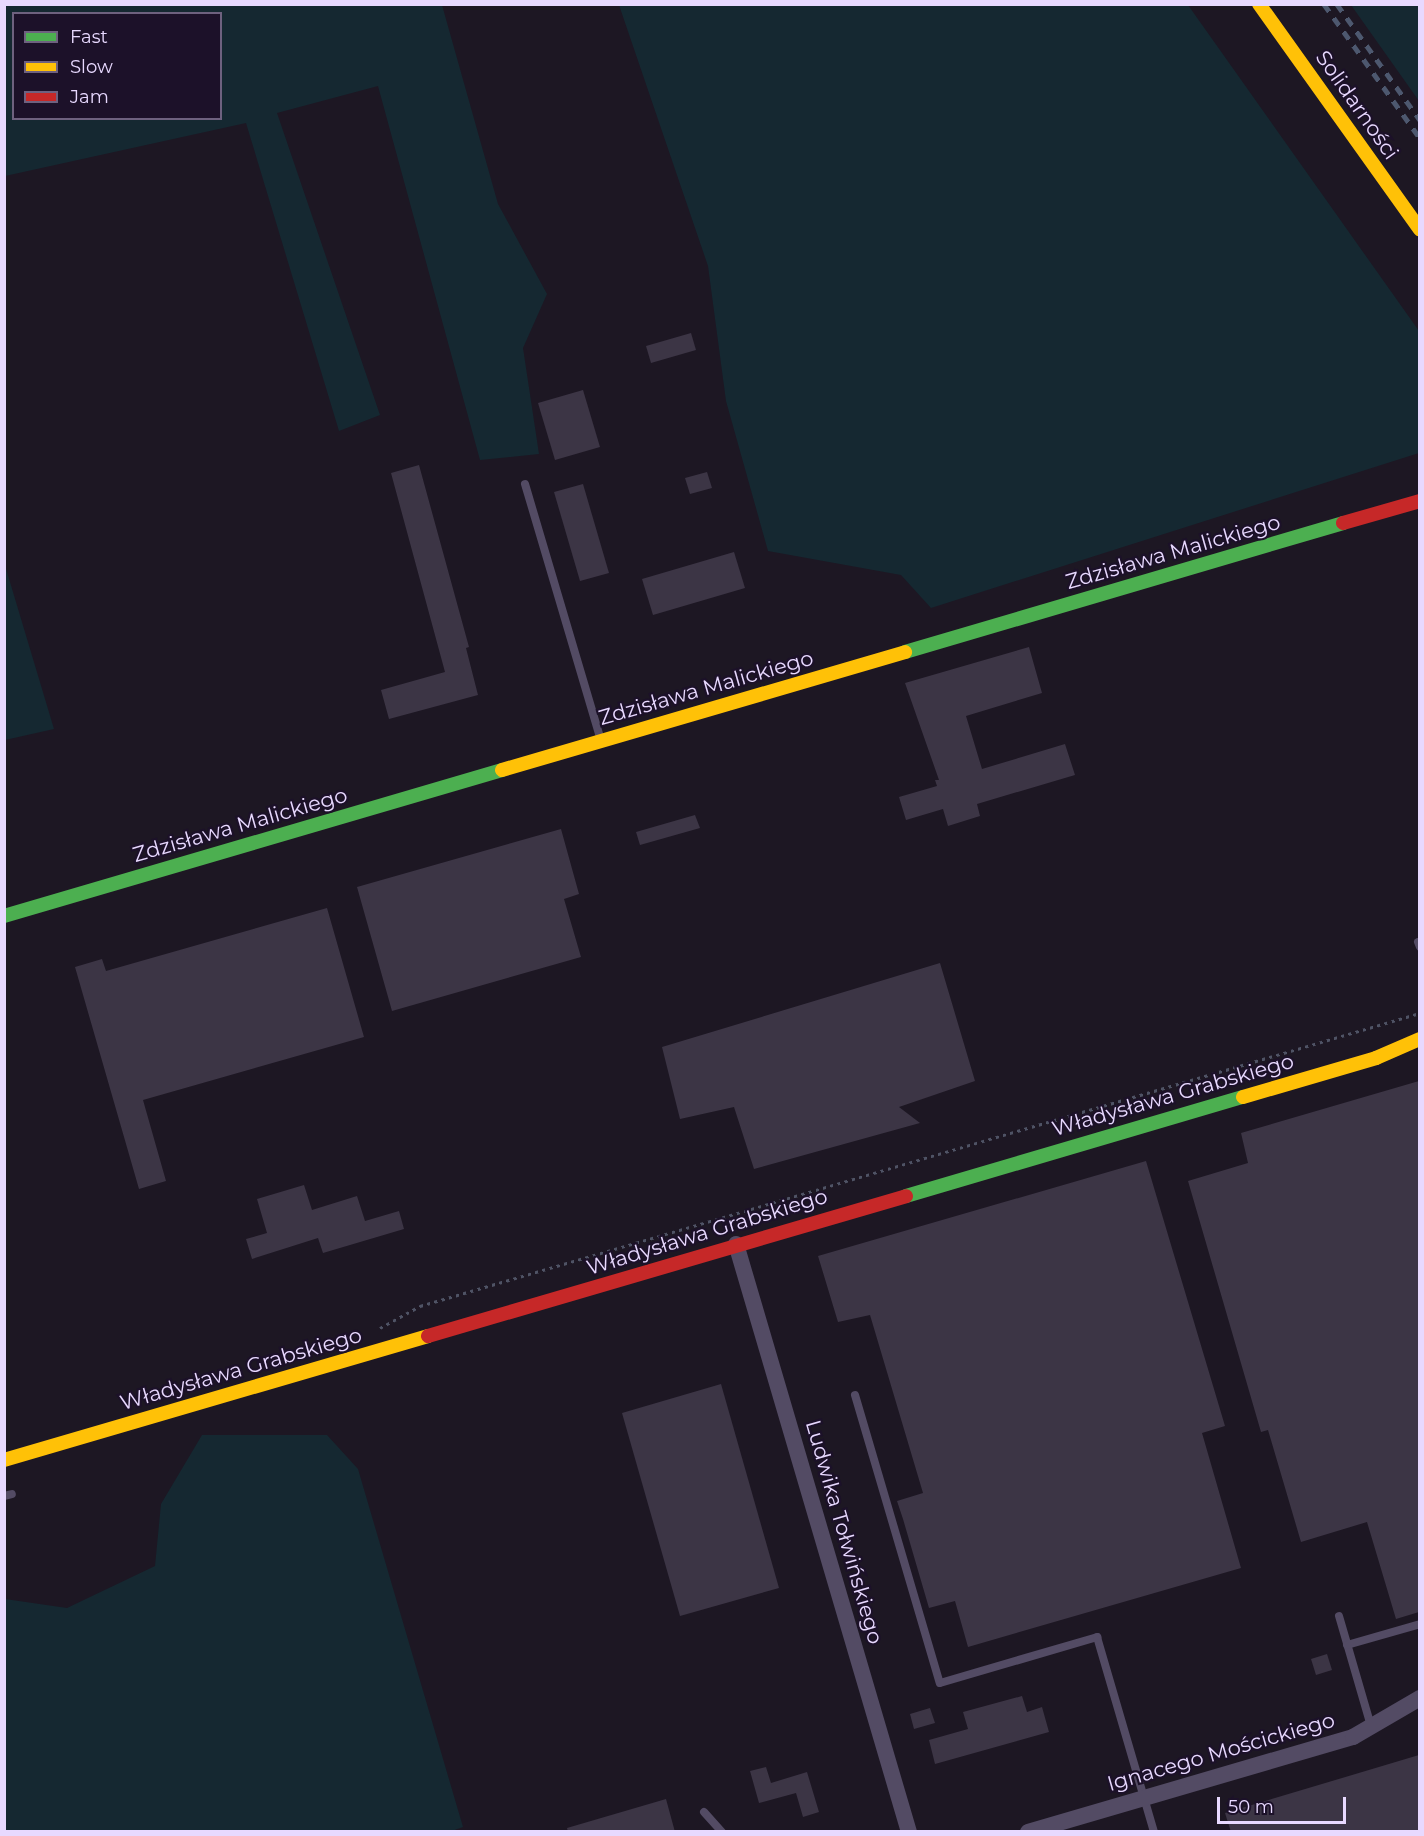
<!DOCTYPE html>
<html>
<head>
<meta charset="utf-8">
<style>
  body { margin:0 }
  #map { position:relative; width:1424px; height:1836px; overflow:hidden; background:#1d1723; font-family:Montserrat,sans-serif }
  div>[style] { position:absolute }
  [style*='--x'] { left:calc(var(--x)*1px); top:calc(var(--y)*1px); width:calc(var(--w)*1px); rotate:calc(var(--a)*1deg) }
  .green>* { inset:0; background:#152831 }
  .building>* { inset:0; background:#3c3545 }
  .path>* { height:3px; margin-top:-1.5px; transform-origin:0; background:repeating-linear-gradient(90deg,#4f5365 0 3px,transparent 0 7.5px) }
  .lane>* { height:8px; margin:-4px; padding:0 4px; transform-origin:4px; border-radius:4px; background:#534b64 }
  .street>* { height:16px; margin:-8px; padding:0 8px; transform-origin:8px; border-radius:8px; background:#534b64 }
  .fast>* { height:14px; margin:-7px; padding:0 7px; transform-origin:7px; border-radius:7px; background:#4caf50 }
  .slow>* { height:14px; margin:-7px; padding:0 7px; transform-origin:7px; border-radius:7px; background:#ffc107 }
  .jam>* { height:14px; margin:-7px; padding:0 7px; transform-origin:7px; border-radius:7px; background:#c62828 }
  .rail>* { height:4.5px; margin-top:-2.25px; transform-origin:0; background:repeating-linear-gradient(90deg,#4d586f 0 9px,transparent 0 17px) }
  span { translate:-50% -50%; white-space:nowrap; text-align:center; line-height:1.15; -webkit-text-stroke:4.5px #1c1129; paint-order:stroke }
  .street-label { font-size:21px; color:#e8d9ff }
  .frame { position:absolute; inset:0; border:6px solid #e8d9ff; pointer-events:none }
  .legend { position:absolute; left:12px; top:12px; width:210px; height:108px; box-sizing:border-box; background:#1c1129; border:2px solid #6e617f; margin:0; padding:8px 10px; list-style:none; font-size:18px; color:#e8d9ff }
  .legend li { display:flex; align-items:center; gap:12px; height:30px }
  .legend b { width:30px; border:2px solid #6e617f }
  .scale { position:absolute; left:1217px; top:1797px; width:129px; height:27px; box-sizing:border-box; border:3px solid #e8d9ff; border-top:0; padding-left:8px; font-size:18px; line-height:21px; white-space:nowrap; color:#e8d9ff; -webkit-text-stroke:4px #1c1129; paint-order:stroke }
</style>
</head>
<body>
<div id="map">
  <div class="green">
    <div style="clip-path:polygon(evenodd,4px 5px,442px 5px,498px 204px,547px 294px,523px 348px,539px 454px,480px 460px,378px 86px,277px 113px,380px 415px,339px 431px,246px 123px,5px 176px,4px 5px,14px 14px,220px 14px,220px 118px,14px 118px,14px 14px)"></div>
    <div style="clip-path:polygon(619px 5px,1188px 5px,1419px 331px,1419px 453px,931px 608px,901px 575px,768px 551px,726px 401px,708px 266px)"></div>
    <div style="clip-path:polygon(1351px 5px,1419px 5px,1419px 101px)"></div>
    <div style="clip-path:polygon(4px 562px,54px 729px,5px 740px,4px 740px)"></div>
    <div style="clip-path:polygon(202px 1435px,327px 1435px,358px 1469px,463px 1827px,449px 1832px,5px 1831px,5px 1599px,67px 1608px,155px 1566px,161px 1504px)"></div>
  </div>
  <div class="building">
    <div style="clip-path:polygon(691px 333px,696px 350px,651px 363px,646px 346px)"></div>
    <div style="clip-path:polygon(583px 390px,600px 447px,555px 460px,538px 403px)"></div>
    <div style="clip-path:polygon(419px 465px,469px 647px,466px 648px,478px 695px,389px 719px,381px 690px,445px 672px,391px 473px)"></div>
    <div style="clip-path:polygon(707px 472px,712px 488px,690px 494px,685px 478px)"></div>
    <div style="clip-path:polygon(583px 484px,609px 573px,580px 581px,554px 492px)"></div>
    <div style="clip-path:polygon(734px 552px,745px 588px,653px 615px,642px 579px)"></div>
    <div style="clip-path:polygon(1029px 647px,1042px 693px,966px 716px,982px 769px,1065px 744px,1075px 775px,977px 804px,980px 816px,948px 826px,943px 809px,906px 820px,899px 797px,937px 786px,935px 780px,939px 780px,905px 683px)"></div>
    <div style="clip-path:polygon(695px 815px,700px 828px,640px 845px,636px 832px)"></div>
    <div style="clip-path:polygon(561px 829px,579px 894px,564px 899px,581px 957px,392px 1011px,357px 887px)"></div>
    <div style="clip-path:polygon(327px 908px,364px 1037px,143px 1100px,166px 1181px,139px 1189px,75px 967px,102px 959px,106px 971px)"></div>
    <div style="clip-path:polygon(940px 963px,975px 1081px,899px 1107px,920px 1123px,754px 1169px,734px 1107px,680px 1119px,662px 1047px)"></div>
    <div style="clip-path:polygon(1419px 1081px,1419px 1612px,1396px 1619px,1367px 1522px,1301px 1542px,1268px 1430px,1261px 1432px,1188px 1181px,1248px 1163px,1241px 1133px)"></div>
    <div style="clip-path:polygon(1146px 1161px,1225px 1426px,1202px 1433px,1241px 1568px,968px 1647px,955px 1601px,929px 1608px,903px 1519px,897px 1501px,923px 1493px,870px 1315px,838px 1322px,818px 1256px)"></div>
    <div style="clip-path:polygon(304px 1185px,312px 1210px,357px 1196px,365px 1221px,399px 1211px,404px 1229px,323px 1253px,318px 1238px,252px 1259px,246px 1239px,267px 1233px,257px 1199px)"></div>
    <div style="clip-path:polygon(721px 1384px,779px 1588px,680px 1616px,622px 1413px)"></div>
    <div style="clip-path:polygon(1327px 1654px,1332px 1670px,1316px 1675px,1311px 1659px)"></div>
    <div style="clip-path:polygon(1022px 1696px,1027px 1712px,1042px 1707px,1049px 1732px,935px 1764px,929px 1740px,968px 1729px,963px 1712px)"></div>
    <div style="clip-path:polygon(930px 1708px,935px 1723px,914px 1729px,910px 1714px)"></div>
    <div style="clip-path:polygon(1419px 1755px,1419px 1832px,1231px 1832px,1225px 1813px)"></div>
    <div style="clip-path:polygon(766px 1767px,771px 1783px,807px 1772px,819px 1812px,803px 1817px,796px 1793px,759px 1803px,750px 1771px)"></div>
    <div style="clip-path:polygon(666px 1799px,675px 1832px,568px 1832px,567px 1828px)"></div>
  </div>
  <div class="path">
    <div style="--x:380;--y:1328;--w:46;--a:-28.8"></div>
    <div style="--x:420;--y:1306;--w:1042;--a:-16.33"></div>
  </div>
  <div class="lane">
    <div style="--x:525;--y:484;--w:267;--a:73.5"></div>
    <div style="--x:1418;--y:942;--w:5;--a:68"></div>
    <div style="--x:855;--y:1395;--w:300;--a:73.6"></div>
    <div style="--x:940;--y:1683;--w:164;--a:-16.3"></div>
    <div style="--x:1097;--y:1637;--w:203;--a:73.7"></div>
    <div style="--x:4;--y:1496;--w:8;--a:-14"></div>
    <div style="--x:1339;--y:1616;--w:115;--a:73.8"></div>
    <div style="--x:1347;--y:1645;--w:76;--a:-16"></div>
    <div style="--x:704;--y:1812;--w:27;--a:48"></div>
  </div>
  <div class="street">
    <div style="--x:736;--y:1244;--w:613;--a:73.61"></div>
    <div style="--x:1028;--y:1832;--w:339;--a:-16.3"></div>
    <div style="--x:1353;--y:1737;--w:78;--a:-30.2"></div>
  </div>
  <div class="fast">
    <div style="--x:905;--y:652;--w:457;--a:-16.4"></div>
    <div style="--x:4;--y:916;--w:519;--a:-16.34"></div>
    <div style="--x:906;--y:1196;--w:351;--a:-16.4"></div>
  </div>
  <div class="slow">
    <div style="--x:1259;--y:4;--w:277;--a:54.5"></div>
    <div style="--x:502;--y:770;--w:420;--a:-16.3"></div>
    <div style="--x:1243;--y:1097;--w:139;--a:-16.3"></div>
    <div style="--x:1376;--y:1058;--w:48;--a:-23.4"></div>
    <div style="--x:4;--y:1460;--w:442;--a:-16.3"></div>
  </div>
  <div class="jam">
    <div style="--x:1343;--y:523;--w:80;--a:-15.9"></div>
    <div style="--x:428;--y:1336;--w:498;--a:-16.3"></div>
  </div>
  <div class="rail">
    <div style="--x:1324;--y:4;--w:165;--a:54.4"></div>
    <div style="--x:1337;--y:4;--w:143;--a:54.4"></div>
  </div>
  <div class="street-label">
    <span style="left:1357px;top:105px;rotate:55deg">Solidarności</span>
    <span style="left:1173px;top:552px;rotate:-16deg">Zdzisława Malickiego</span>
    <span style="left:706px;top:688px;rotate:-16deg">Zdzisława Malickiego</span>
    <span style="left:240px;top:825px;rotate:-16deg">Zdzisława Malickiego</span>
    <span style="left:1173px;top:1095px;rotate:-16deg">Władysława Grabskiego</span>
    <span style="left:707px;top:1232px;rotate:-17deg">Władysława Grabskiego</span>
    <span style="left:241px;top:1369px;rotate:-16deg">Władysława Grabskiego</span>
    <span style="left:844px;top:1532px;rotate:74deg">Ludwika Tołwińskiego</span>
    <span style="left:1221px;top:1752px;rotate:-16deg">Ignacego Mościckiego</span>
  </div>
  <div class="frame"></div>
  <ul class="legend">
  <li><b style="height:8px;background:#4caf50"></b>Fast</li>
  <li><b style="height:8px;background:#ffc107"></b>Slow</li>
  <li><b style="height:8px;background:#c62828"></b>Jam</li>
  </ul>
  <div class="scale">50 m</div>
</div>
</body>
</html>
